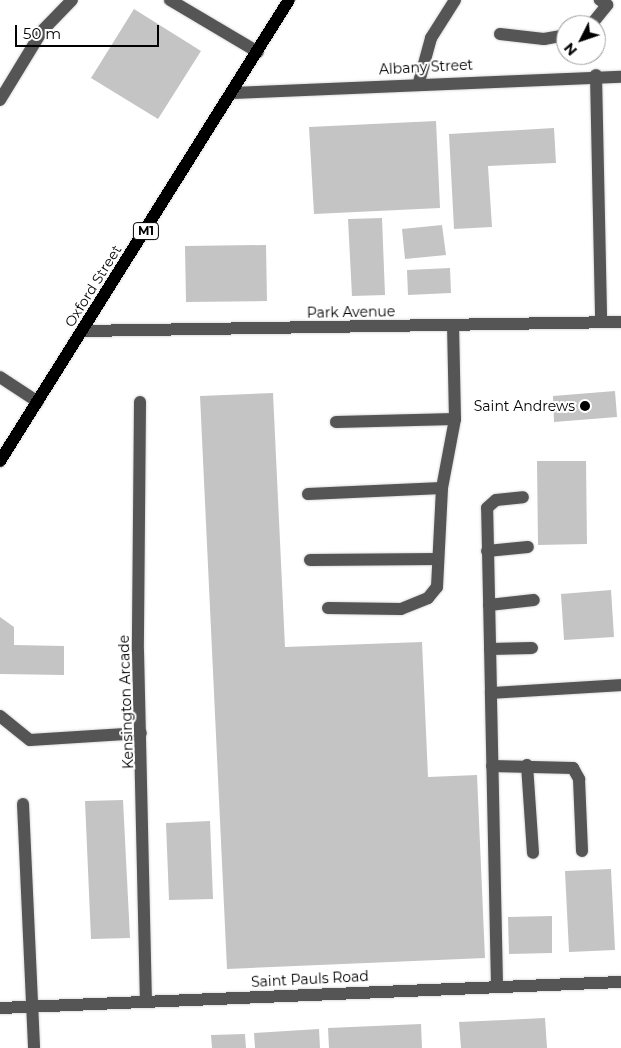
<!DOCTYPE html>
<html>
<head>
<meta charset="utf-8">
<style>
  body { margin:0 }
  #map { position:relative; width:621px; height:1048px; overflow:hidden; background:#fff; font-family:Montserrat,sans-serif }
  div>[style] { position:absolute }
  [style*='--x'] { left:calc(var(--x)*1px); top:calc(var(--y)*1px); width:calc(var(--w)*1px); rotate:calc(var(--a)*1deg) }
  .building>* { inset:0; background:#c4c4c4 }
  .roads { filter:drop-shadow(0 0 1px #dbdbdb) drop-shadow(0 0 1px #dbdbdb) }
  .minor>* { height:12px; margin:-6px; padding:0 6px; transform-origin:6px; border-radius:6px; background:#555 }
  .major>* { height:12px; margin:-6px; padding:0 6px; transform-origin:6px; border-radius:6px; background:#000 }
  .dots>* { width:14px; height:14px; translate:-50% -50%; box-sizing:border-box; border:2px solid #fff; border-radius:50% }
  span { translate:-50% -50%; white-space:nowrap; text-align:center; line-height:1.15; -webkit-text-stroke:4px #fff; paint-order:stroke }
  .shield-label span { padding:1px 4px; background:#fff; border:1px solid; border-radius:4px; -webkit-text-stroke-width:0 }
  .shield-label { font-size:12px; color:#000; font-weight:700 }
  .street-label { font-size:14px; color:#000 }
  .poi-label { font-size:14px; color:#000 }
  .right { translate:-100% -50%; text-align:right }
  .north { position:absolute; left:556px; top:15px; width:50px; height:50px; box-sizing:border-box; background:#fff; border:1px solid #999; border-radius:50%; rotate:229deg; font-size:14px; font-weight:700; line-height:20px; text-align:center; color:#000 }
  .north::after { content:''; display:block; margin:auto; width:18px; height:22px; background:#000; clip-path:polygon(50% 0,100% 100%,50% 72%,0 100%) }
  .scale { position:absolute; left:15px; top:25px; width:144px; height:22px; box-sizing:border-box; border:2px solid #000; border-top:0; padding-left:6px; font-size:15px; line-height:18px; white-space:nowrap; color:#000; -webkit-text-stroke:4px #fff; paint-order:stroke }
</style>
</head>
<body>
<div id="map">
  <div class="building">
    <div style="clip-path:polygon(134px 9px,201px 51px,158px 119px,91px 78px)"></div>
    <div style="clip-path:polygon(436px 121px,440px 208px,314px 214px,309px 127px)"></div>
    <div style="clip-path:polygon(554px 128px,556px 163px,488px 166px,492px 227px,454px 229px,449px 134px)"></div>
    <div style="clip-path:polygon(382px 218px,385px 295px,352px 296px,348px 219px)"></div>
    <div style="clip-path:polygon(442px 225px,446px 255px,405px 259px,402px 229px)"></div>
    <div style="clip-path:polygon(266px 245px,267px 301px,186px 302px,185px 246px)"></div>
    <div style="clip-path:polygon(450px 268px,451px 293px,408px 295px,407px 270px)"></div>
    <div style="clip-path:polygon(615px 391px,617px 417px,554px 422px,553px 396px)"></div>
    <div style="clip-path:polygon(273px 393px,285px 647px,422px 642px,428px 777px,477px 775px,485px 958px,227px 969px,200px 396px)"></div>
    <div style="clip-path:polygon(537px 461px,586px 461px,587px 544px,538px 545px)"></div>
    <div style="clip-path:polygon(611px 590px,614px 637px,564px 640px,561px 594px)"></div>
    <div style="clip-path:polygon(0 617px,14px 627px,14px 645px,64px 646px,64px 675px,0 674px)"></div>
    <div style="clip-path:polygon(123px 800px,130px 938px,91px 939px,85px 801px)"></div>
    <div style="clip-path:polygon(210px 821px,213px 899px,169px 900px,166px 823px)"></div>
    <div style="clip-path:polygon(611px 869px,615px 950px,569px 952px,565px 871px)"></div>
    <div style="clip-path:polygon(552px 916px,552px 953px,509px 954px,508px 917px)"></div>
    <div style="clip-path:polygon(545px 1018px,547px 1048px,461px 1048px,459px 1022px)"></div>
    <div style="clip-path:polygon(421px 1024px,422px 1048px,329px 1048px,328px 1028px)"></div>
    <div style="clip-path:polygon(319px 1029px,320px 1048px,255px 1048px,254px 1033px)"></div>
    <div style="clip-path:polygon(245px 1034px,246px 1048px,212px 1048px,211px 1035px)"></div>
  </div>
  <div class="roads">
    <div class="minor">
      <div style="--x:170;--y:0;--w:102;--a:30.6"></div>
      <div style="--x:591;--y:25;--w:26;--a:-51"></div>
      <div style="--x:607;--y:5;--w:9;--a:-144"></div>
      <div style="--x:500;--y:34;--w:44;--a:6.5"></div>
      <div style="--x:544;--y:39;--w:22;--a:-10"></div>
      <div style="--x:596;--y:75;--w:247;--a:88.8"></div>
      <div style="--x:419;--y:82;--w:46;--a:-74.7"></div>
      <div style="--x:431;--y:38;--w:45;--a:-57.7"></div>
      <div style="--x:233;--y:93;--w:388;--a:-2.4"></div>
      <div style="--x:0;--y:100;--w:81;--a:-58.7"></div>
      <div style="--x:42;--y:31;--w:43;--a:-45.9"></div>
      <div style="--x:82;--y:331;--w:539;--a:-0.96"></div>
      <div style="--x:0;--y:377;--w:45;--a:33.3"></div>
      <div style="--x:140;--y:402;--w:249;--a:90.5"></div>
      <div style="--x:138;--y:651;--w:350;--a:88.7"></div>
      <div style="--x:336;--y:422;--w:119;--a:-1.4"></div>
      <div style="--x:308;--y:494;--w:134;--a:-2.6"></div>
      <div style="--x:487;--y:551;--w:41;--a:-5.6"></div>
      <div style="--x:310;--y:560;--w:128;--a:-0.4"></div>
      <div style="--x:489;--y:605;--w:45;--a:-6.3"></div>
      <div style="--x:328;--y:608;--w:73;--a:0.8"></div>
      <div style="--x:401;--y:609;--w:29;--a:-22"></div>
      <div style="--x:428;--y:598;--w:14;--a:-51"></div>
      <div style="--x:437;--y:587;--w:99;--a:-87.1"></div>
      <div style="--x:442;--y:488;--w:70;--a:-79.3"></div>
      <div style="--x:455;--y:419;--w:94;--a:-91.2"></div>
      <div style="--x:490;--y:649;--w:42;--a:-1.4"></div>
      <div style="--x:491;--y:693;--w:185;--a:-91.2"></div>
      <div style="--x:487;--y:508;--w:12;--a:-42"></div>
      <div style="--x:496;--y:500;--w:27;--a:-6"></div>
      <div style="--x:0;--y:716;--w:38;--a:39"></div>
      <div style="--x:30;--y:740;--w:111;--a:-3.6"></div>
      <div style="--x:527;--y:765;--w:88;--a:86.1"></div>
      <div style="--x:492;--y:766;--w:81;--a:1.4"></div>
      <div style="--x:573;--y:768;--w:13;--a:61"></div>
      <div style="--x:579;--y:779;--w:72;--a:87.6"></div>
      <div style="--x:23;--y:804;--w:244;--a:87.4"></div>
      <div style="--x:497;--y:985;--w:292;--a:-91.2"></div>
      <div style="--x:491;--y:693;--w:130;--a:-3.5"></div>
      <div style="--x:0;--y:1008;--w:622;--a:-2.4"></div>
    </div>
    <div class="major">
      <div style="--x:0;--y:461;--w:544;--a:-57.92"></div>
    </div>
  </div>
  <div class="dots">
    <div style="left:585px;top:406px;background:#000"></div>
  </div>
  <div class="shield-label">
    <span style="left:146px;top:231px">M1</span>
  </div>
  <div class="street-label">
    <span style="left:426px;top:67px;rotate:-3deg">Albany Street</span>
    <span style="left:93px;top:286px;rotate:-58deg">Oxford Street</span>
    <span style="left:351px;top:312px;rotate:-1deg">Park Avenue</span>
    <span style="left:126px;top:702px;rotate:-92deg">Kensington Arcade</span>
    <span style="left:310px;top:979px;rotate:-3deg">Saint Pauls Road</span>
  </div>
  <div class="poi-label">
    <span class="right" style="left:575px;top:406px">Saint Andrews</span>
  </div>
  <div class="north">N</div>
  <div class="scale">50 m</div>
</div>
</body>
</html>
